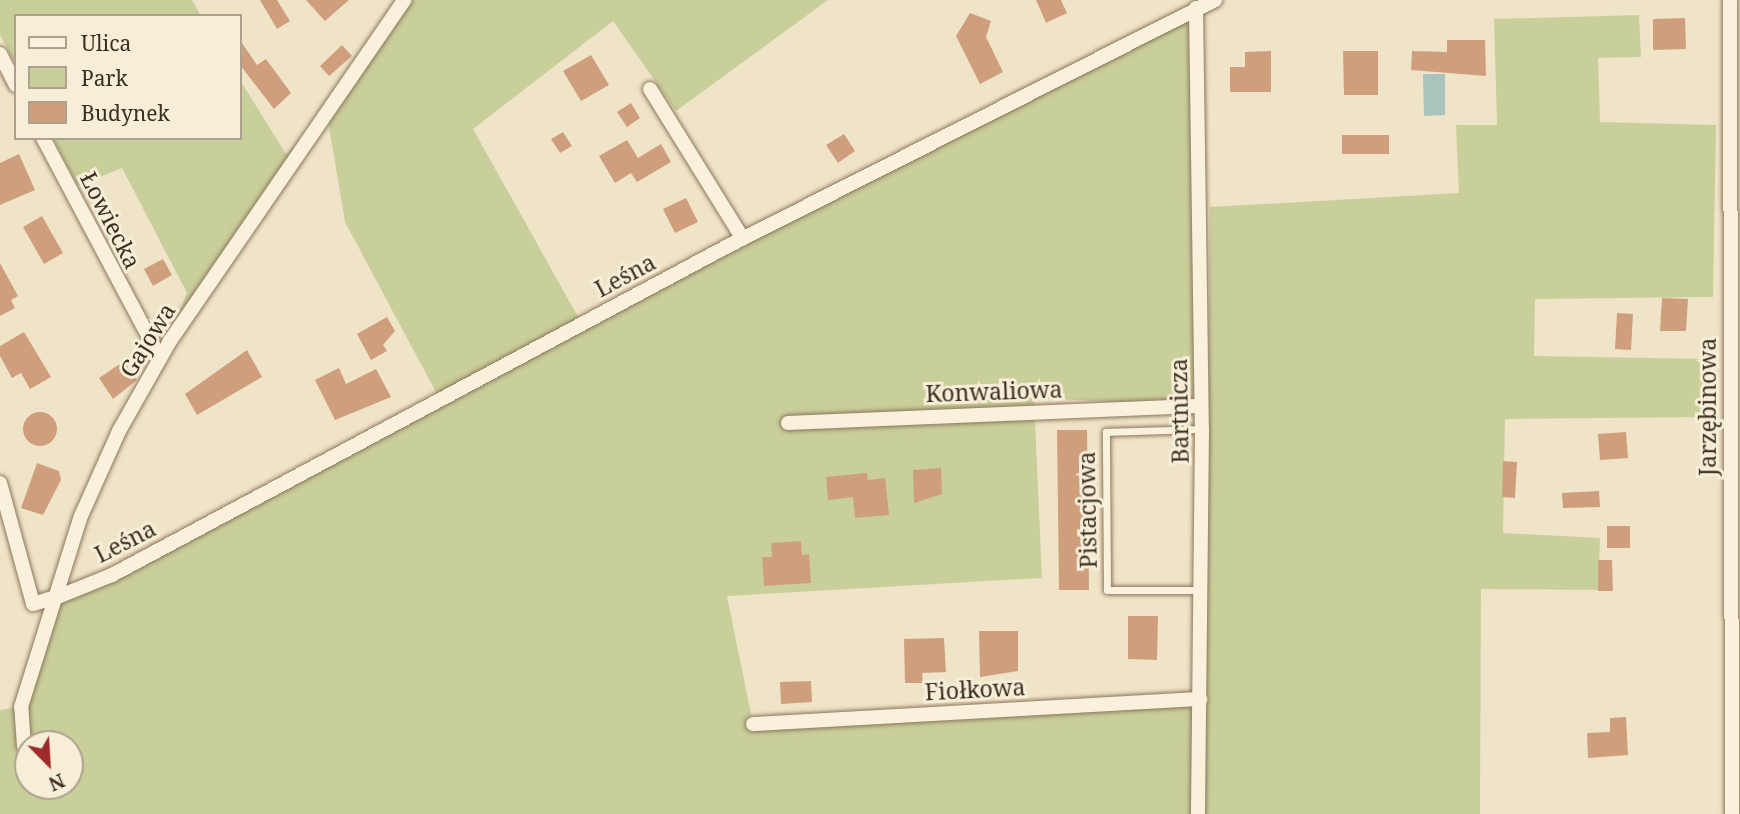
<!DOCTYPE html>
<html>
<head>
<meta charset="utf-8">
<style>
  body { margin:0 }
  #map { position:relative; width:1740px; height:814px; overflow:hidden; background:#f0e4c8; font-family:"Noto Serif",serif }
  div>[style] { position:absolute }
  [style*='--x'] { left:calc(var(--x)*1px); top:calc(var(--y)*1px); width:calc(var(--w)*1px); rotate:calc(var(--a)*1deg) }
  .green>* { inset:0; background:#c9cf9b }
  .water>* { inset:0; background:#a9c4bc }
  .building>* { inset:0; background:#cf9f7d }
  .round { border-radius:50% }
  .roads { filter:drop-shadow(0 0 2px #8d765c) drop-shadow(0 0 2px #8d765c) }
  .lane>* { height:7px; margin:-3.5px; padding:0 3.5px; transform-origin:3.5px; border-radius:3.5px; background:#faf1dc }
  .street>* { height:14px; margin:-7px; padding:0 7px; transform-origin:7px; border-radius:7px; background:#faf1dc }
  span { translate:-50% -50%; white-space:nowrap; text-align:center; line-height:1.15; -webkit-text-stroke:6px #f7eed8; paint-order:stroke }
  .street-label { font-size:23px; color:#3d2e20 }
  .legend { position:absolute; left:14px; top:14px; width:228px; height:126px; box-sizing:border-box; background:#f7eed8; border:2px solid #ada18e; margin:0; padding:9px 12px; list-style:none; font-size:21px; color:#3d2e20 }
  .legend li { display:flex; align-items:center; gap:14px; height:35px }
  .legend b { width:35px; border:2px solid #ada18e }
  .north { position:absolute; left:14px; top:730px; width:70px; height:70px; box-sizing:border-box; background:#f7eed8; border:2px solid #ada18e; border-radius:50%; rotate:156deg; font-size:19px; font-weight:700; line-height:28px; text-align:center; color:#3d2e20 }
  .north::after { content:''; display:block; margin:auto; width:24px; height:32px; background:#9e2a2b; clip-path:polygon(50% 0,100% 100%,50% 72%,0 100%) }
</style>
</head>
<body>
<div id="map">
  <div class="green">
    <div style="clip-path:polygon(0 0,192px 0,201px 16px,16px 16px,16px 65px,0 35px)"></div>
    <div style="clip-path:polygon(evenodd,404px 0,828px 0,676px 111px,613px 21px,473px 129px,582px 324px,1196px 8px,1201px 406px,1034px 398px,1042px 578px,727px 596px,753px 724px,1200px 699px,1198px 814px,0 814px,0 710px,21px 707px,60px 596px,439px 398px,345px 222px,327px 115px,160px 358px,187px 293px,122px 168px,78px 186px,53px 138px,240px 138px,240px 80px,286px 154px,327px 114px,404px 0,28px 744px,70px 744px,70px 786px,28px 786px,28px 744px)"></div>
    <div style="clip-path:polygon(1639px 15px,1641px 57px,1598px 58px,1600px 122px,1716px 125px,1713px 297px,1535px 299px,1534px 356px,1713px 359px,1710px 417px,1505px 419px,1503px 533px,1600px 538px,1598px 590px,1481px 589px,1480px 814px,1204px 814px,1210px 207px,1459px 193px,1456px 125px,1497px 125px,1494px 19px)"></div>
  </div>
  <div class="water">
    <div style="clip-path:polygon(1445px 74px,1445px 115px,1424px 116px,1423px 74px)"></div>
  </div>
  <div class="building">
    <div style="clip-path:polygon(260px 0,277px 0,290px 21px,277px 29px)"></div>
    <div style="clip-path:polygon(306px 0,349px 0,325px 21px)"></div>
    <div style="clip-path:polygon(1036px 0,1061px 0,1067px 13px,1046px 23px)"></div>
    <div style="clip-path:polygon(970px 13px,991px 21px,986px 37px,1003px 72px,980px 84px,956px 36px)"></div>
    <div style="clip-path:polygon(1685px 18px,1686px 49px,1653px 50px,1653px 19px)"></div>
    <div style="clip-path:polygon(240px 40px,257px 65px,266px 59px,291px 93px,274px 109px,240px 65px)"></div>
    <div style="clip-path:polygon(1447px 40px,1485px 40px,1486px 76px,1411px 70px,1412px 51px,1447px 52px)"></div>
    <div style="clip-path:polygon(342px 45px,352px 56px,329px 76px,320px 66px)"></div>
    <div style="clip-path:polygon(1271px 51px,1271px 92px,1230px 92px,1230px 67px,1245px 67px,1245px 52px)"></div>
    <div style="clip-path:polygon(1343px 51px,1378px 51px,1378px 95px,1344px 95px)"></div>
    <div style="clip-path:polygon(591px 55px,609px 85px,581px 101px,563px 71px)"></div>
    <div style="clip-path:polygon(631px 103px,640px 118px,627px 127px,617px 112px)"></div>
    <div style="clip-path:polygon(563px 132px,572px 146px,560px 153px,551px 139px)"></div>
    <div style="clip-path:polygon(844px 134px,855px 151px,838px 163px,826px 145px)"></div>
    <div style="clip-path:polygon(1342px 135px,1389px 135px,1389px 154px,1342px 154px)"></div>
    <div style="clip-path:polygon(627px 140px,638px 158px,661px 144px,671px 162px,637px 182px,631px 173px,615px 183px,599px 156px)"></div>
    <div style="clip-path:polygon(19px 154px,35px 190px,0 205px,0 163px)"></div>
    <div style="clip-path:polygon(686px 198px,698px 222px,675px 233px,663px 209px)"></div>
    <div style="clip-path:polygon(42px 216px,63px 253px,44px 264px,23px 227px)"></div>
    <div style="clip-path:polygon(163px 259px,172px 275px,153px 286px,144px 269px)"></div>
    <div style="clip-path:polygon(0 263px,18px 296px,11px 300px,15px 308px,0 316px)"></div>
    <div style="clip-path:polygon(1662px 298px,1688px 299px,1686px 331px,1660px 331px)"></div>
    <div style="clip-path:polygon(1617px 313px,1633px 314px,1631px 350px,1615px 349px)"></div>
    <div style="clip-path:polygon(387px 317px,395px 331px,383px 345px,387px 351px,371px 360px,357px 334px)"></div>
    <div style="clip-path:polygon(24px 332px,51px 377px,30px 389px,21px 373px,12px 378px,0 356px,0 346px)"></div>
    <div style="clip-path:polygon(247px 350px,262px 377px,197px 415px,185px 394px)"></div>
    <div style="clip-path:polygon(124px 361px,137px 380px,113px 399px,99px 378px)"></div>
    <div style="clip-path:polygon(339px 368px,346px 384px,376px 369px,391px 397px,335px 420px,315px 380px)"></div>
    <div class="round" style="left:23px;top:412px;width:34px;height:34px"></div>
    <div style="clip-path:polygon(1057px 430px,1087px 430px,1089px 590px,1059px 590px)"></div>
    <div style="clip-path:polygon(1626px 432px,1628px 458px,1600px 460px,1598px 434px)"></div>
    <div style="clip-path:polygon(1503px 461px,1517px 462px,1515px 498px,1502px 497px)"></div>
    <div style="clip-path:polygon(37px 463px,59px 471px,61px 480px,43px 515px,21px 508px)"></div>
    <div style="clip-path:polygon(941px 468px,942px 494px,914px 503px,913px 470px)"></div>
    <div style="clip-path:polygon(867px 473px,868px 480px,885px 478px,889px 515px,855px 518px,853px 497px,828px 500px,826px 477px)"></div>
    <div style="clip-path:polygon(1599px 491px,1600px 507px,1563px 508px,1562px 493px)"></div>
    <div style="clip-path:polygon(1607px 526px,1630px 526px,1630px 548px,1607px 548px)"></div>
    <div style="clip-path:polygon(801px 541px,802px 555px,809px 554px,811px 583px,764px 586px,762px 557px,772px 557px,771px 543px)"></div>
    <div style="clip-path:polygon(1598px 560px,1612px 560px,1613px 591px,1598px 591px)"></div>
    <div style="clip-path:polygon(1128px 616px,1158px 616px,1157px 660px,1128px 659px)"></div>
    <div style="clip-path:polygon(979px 631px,1018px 631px,1018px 671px,980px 677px)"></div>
    <div style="clip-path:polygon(944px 638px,946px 672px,922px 673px,923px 683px,905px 683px,904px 639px)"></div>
    <div style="clip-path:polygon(811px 681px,812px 702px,781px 704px,780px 682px)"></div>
    <div style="clip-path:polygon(1626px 717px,1628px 755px,1588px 758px,1587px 733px,1610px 732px,1610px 718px)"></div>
  </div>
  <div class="roads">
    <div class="lane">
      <div style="--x:1201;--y:590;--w:94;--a:180"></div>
      <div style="--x:1107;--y:590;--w:158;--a:-90.4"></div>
      <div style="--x:1106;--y:432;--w:96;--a:-1.8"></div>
    </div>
    <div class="street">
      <div style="--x:1730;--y:0;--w:814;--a:89.86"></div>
      <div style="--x:1196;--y:8;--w:421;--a:89.2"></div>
      <div style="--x:1202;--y:429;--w:385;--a:90.6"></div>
      <div style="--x:0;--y:54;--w:35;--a:63"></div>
      <div style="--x:650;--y:89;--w:176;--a:58.2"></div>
      <div style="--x:43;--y:138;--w:249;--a:62"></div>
      <div style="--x:788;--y:423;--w:413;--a:-2.4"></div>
      <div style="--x:0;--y:483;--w:125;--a:74.7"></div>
      <div style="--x:33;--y:604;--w:28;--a:-17"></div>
      <div style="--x:60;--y:596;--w:56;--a:-22"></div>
      <div style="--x:112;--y:575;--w:696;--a:-28.11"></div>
      <div style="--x:726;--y:247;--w:548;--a:-26.8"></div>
      <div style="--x:753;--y:724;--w:448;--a:-3.2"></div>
      <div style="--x:24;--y:746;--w:39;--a:-94"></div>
      <div style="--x:21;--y:707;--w:200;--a:-72.6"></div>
      <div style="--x:81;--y:516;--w:93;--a:-65.9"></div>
      <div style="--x:119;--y:431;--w:103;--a:-60.5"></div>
      <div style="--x:170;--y:341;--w:414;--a:-55.5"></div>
    </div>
  </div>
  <div class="street-label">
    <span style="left:111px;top:220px;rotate:63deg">Łowiecka</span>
    <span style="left:625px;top:275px;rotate:-28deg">Leśna</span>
    <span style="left:147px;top:340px;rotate:-58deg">Gajowa</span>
    <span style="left:994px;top:391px;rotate:-2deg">Konwaliowa</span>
    <span style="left:1707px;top:407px;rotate:-90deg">Jarzębinowa</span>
    <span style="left:1179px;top:411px;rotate:-91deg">Bartnicza</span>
    <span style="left:1087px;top:510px;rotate:-91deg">Pistacjowa</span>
    <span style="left:125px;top:541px;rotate:-27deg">Leśna</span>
    <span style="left:975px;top:689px;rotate:-3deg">Fiołkowa</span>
  </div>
  <ul class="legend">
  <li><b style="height:9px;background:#faf1dc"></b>Ulica</li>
  <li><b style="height:19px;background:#c9cf9b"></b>Park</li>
  <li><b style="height:19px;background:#cf9f7d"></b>Budynek</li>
  </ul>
  <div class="north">N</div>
</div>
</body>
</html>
